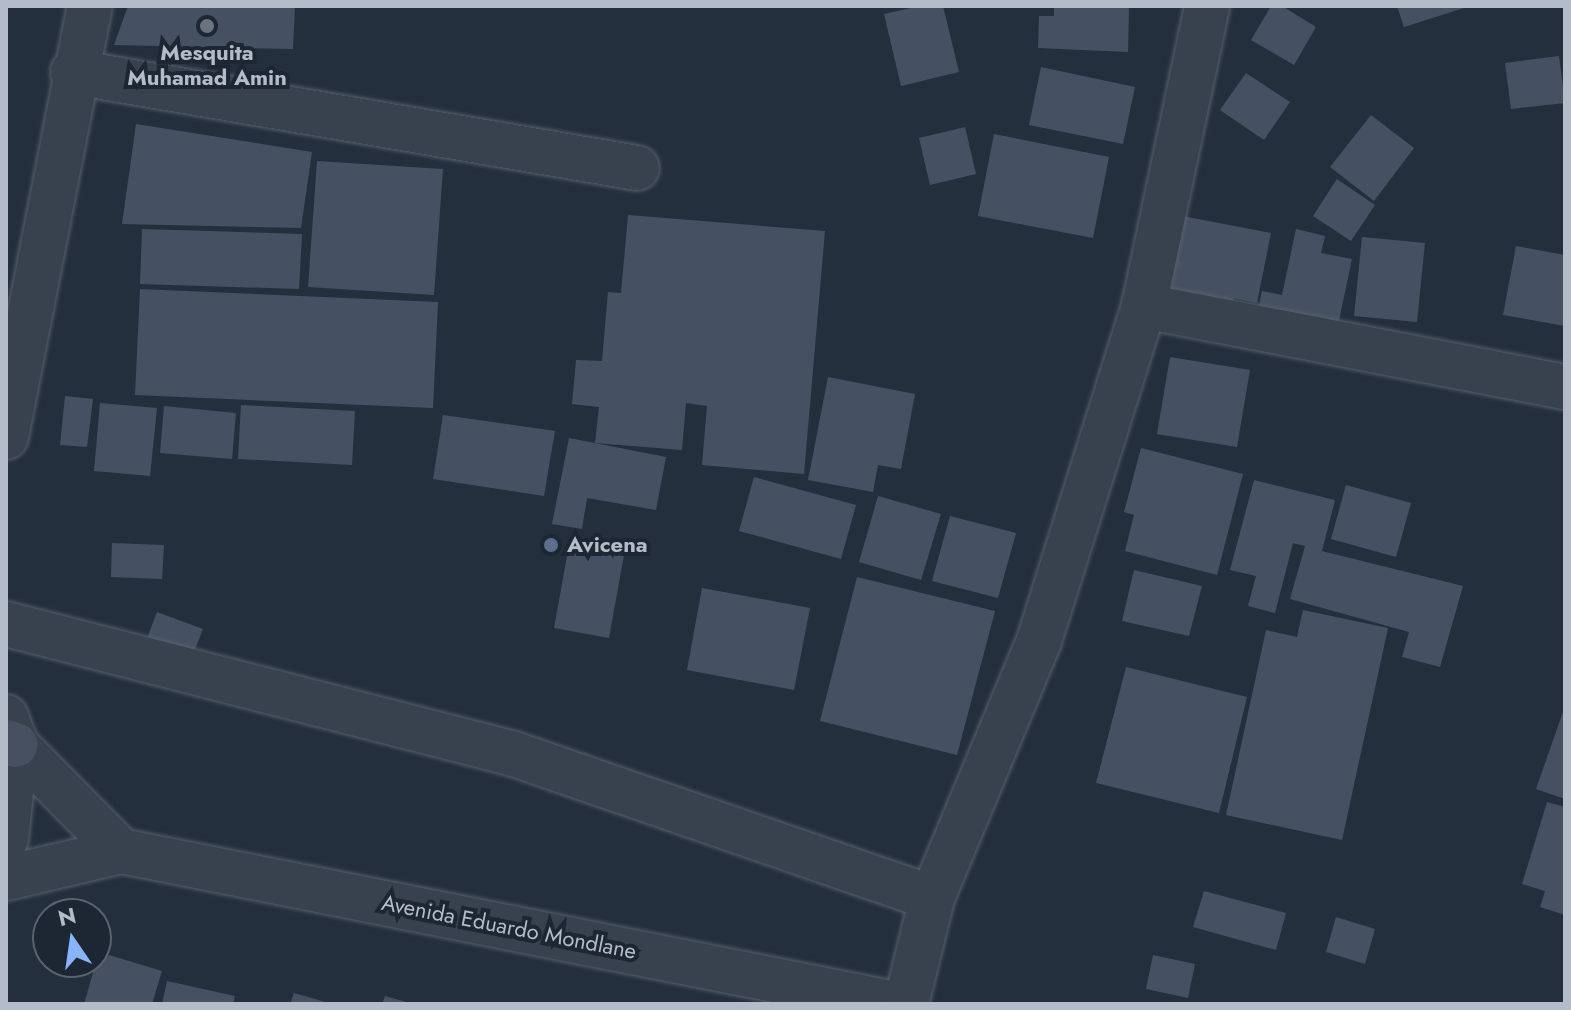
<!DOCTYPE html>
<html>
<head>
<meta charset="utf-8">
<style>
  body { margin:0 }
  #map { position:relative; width:1571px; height:1010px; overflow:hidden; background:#242f3e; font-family:Jost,sans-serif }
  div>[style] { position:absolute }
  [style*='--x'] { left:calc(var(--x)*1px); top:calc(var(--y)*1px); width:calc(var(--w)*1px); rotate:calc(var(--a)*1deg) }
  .building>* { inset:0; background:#455162 }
  .roads { filter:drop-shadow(0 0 2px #565f6c) drop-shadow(0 0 2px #565f6c) }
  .minor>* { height:44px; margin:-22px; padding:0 22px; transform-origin:22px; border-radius:22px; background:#38414e }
  .tertiary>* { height:44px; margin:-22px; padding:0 22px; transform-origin:22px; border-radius:22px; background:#38414e }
  .secondary>* { height:44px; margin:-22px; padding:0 22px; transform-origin:22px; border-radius:22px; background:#465061 }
  .dots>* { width:22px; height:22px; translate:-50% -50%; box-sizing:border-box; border:4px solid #1d2633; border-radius:50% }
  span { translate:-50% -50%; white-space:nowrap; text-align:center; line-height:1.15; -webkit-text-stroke:8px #1d2633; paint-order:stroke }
  .poi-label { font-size:22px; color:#b4bcc9; font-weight:700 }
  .left { translate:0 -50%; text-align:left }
  .street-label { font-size:22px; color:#b4bcc9 }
  .frame { position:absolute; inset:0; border:8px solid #b4bcc9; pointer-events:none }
  .north { position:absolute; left:32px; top:898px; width:80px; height:80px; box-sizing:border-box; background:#1d2633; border:2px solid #59626f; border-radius:50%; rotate:347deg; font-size:22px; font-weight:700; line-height:32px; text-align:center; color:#b4bcc9 }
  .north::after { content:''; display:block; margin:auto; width:28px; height:36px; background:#8ab4f8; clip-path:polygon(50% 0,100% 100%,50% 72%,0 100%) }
</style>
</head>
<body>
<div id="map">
  <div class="building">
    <div style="clip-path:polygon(128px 6px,295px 6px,293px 49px,114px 45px)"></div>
    <div style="clip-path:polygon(920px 6px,943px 6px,959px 72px,901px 86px,884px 14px)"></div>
    <div style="clip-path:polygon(1054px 6px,1129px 6px,1128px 52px,1038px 48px,1039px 16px,1054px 16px)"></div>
    <div style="clip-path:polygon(1271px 6px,1282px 6px,1316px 27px,1294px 65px,1251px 40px)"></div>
    <div style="clip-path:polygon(1397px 6px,1467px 6px,1467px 7px,1404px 27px)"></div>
    <div style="clip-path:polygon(1559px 56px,1565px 103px,1511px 109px,1505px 63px)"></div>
    <div style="clip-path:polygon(1041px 67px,1135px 87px,1123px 144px,1029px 125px)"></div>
    <div style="clip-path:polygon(1246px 73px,1290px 102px,1264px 140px,1220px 110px)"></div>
    <div style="clip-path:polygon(1371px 115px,1414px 148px,1374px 201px,1330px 167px)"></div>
    <div style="clip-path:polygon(136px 124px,312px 152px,301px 228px,122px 224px)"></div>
    <div style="clip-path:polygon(965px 127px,976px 174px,930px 185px,919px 138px)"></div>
    <div style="clip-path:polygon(994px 134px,1109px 157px,1093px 238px,978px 216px)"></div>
    <div style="clip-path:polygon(317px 161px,443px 169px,434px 295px,308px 287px)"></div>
    <div style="clip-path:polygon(1337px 179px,1375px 205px,1351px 241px,1313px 216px)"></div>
    <div style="clip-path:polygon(628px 215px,825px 231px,804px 474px,702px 465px,707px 406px,686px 403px,682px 450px,595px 443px,599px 407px,572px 404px,576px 360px,602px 361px,608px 292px,621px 293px)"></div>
    <div style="clip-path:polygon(1177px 215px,1271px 233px,1257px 303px,1234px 298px,1230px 317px,1159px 303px)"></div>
    <div style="clip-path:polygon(142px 229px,302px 234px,299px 289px,140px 284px)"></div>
    <div style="clip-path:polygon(1296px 229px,1325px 236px,1321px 253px,1352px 259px,1337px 330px,1257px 314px,1262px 291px,1282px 295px)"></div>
    <div style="clip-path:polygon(1362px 237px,1425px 243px,1417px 322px,1354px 316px)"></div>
    <div style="clip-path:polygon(1516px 246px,1565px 255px,1565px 326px,1503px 315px)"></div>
    <div style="clip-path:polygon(140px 289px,438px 302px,433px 408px,135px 395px)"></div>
    <div style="clip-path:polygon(1170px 357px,1250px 370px,1237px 447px,1157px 434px)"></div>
    <div style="clip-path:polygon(828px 377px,915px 394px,901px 469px,878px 465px,873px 492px,808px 480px)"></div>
    <div style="clip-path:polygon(65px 396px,93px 399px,87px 447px,60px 445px)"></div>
    <div style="clip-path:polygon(100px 403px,157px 408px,150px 476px,94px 471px)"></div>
    <div style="clip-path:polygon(241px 405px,355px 411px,352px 465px,238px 459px)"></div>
    <div style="clip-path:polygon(164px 406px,236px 413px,232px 459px,160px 453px)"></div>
    <div style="clip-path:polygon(443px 415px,555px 431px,544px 496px,433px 479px)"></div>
    <div style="clip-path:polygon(569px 438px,666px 457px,656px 510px,587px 498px,582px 529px,552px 524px)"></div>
    <div style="clip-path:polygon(1141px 448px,1243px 474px,1217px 575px,1125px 551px,1134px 515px,1124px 512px)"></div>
    <div style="clip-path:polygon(754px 477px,856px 505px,841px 559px,739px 531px)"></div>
    <div style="clip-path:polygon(1254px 480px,1335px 500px,1322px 551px,1463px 586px,1440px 667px,1402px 657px,1409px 632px,1290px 599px,1305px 546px,1293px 543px,1275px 613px,1248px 606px,1256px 576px,1230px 570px)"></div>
    <div style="clip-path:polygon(1346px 485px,1411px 503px,1396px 557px,1331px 539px)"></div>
    <div style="clip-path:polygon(878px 496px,941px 514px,921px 580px,859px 562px)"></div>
    <div style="clip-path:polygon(950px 516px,1016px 533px,998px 598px,932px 581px)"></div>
    <div style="clip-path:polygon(112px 543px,164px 545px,162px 579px,111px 577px)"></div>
    <div style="clip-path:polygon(569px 545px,624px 555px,609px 638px,554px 628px)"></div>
    <div style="clip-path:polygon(1134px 570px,1202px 586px,1189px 636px,1122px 621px)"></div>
    <div style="clip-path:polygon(857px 577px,995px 611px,957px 755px,820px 721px)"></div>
    <div style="clip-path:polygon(702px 588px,810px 608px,794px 690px,687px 670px)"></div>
    <div style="clip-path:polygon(1303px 610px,1388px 628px,1342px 840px,1226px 815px,1266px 630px,1297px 637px)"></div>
    <div style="clip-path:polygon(157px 612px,203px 629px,190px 662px,144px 646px)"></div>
    <div style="clip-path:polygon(1126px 667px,1247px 697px,1219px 813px,1096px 783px)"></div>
    <div style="clip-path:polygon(1565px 706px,1565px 799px,1536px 789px)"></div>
    <div style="clip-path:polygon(1547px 802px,1565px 807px,1565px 915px,1540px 907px,1545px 891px,1522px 884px)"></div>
    <div style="clip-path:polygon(1204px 891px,1286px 913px,1276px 950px,1193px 927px)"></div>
    <div style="clip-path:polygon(1336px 917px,1375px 929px,1365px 964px,1326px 952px)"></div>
    <div style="clip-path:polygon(99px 952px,162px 971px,152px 1004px,84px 1004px)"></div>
    <div style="clip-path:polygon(1153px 955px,1195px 964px,1188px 998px,1146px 989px)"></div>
    <div style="clip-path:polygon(167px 981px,235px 996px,233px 1004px,162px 1004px)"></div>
    <div style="clip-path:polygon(294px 993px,329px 1003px,329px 1004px,290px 1004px)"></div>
    <div style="clip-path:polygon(385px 996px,410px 1003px,410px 1004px,382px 1004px)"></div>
  </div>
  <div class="roads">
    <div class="minor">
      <div style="--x:73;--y:72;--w:572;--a:9.66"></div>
      <div style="--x:1144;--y:306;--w:429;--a:10.9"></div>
      <div style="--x:6;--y:437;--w:439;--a:-79"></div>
      <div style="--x:6;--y:624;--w:524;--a:14.35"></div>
      <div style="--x:514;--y:754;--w:442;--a:19"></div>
      <div style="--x:6;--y:717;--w:30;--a:70"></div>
      <div style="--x:16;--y:745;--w:149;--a:45.3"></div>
      <div style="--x:6;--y:878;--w:118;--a:-13.2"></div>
      <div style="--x:121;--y:851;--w:790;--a:11.17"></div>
      <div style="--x:906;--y:1004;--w:109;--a:-76.2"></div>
      <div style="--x:932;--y:898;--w:278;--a:-67.4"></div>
      <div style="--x:1039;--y:641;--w:351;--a:-72.6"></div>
      <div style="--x:1144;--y:306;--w:307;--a:-78.1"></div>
    </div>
    <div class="tertiary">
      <div style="--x:6;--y:839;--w:95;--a:-83.9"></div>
    </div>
    <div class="secondary">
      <div style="--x:6;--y:742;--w:10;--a:17"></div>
    </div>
  </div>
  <div class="dots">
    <div style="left:207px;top:26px;background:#6b7280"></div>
    <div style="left:551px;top:545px;background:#5c6f8a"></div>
  </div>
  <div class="poi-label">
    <span style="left:207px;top:65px">Mesquita<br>Muhamad Amin</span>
    <span class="left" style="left:567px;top:545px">Avicena</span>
  </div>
  <div class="street-label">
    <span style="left:509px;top:927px;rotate:11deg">Avenida Eduardo Mondlane</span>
  </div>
  <div class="frame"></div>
  <div class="north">N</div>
</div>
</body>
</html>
